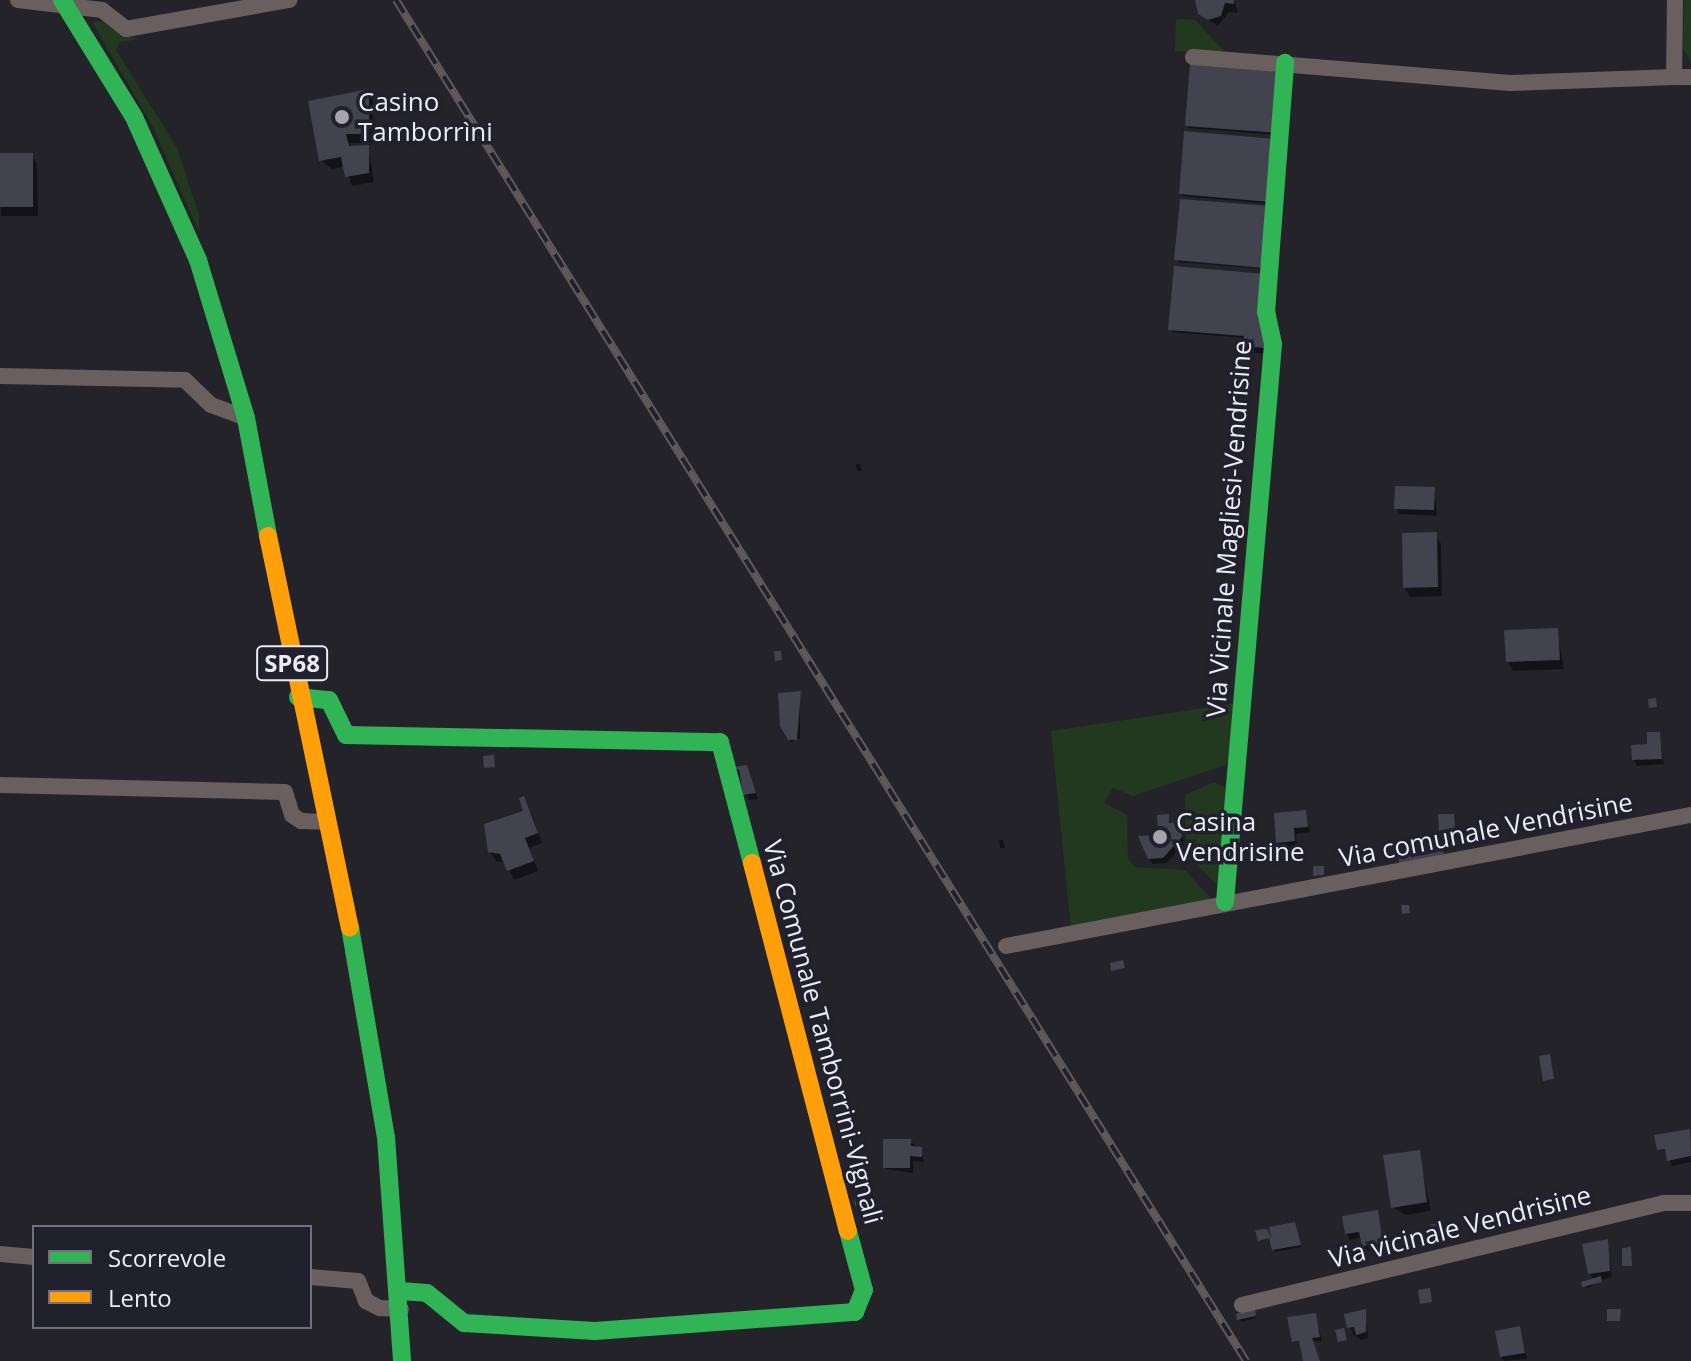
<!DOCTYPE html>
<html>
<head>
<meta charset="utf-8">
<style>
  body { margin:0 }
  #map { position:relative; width:1691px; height:1361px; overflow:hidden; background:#24232a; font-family:"Open Sans",sans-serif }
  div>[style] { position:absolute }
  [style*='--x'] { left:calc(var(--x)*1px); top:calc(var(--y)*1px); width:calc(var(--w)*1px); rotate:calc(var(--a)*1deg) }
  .green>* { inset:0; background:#223920 }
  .shadow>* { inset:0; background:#0007 }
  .building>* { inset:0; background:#43424f }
  .street>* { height:16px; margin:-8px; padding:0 8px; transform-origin:8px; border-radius:8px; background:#695f5f }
  .fast>* { height:18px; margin:-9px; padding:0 9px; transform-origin:9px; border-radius:9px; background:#30b455 }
  .slow>* { height:18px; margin:-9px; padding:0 9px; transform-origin:9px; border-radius:9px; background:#ff9f0a }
  .rail>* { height:8px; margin-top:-4px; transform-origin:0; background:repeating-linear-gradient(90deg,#21202d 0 15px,#605a5d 0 30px); box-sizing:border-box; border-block:2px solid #605a5d }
  .dots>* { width:22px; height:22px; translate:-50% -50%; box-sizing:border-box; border:4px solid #21202d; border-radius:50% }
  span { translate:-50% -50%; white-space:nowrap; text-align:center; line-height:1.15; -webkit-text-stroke:7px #21202d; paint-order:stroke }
  .shield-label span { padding:2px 6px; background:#21202d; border:2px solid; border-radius:6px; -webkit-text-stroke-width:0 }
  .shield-label { font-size:24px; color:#ecebf4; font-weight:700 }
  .poi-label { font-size:26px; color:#ecebf4 }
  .left { translate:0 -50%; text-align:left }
  .street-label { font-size:26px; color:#ecebf4 }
  .legend { position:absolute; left:32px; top:1225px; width:280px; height:104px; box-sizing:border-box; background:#21202d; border:2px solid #72717d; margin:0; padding:10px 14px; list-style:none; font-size:24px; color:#ecebf4 }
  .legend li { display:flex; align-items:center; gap:16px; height:40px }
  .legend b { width:40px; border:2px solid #72717d }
</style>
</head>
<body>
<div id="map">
  <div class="green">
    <div style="clip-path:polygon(1684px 0,1691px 0,1691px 62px,1683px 48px)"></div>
    <div style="clip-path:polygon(1183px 19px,1195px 20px,1226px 53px,1175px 51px,1176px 20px)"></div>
    <div style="clip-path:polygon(103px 21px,122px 35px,140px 39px,120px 42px,116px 50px,177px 148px,199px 215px,199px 232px,153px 127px,92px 22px)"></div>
    <div style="clip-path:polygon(1238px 703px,1232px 756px,1225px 765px,1133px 796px,1113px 788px,1104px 803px,1127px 815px,1128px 859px,1135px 867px,1185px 870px,1213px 901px,1071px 929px,1051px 731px)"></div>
    <div style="clip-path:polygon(1214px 782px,1228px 789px,1219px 887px,1186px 854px,1185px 795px)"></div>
  </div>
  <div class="shadow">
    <div style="clip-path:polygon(1199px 0,1234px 0,1238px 13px,1229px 12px,1218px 26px,1205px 18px)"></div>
    <div style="clip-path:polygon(1280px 73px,1277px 135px,1189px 128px,1187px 126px)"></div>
    <div style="clip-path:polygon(368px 91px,373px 100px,373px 143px,350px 143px,351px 147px,368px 147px,374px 182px,352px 186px,345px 166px,332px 169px,321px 160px)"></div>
    <div style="clip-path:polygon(1274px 141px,1270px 204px,1182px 196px,1181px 194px)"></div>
    <div style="clip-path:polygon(0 155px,32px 155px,37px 165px,38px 216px,1px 216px)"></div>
    <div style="clip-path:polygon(1182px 201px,1265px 269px,1178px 262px)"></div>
    <div style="clip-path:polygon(1263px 276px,1266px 354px,1248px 352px,1245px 338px,1171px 332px)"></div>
    <div style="clip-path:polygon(856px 464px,860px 464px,862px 471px,857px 471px)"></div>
    <div style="clip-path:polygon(1434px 489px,1437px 516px,1400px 514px,1396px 508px)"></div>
    <div style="clip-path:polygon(1435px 534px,1441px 544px,1442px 596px,1410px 597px,1405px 588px)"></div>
    <div style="clip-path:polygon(1557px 630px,1564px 669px,1513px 671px,1508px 662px)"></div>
    <div style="clip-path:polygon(800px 693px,800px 738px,791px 742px,789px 739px)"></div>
    <div style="clip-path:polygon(1659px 734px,1664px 764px,1637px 766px,1634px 760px)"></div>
    <div style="clip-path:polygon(735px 768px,749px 773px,758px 799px,749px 800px)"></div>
    <div style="clip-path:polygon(1305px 812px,1310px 832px,1296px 834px,1297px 847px,1281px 848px,1278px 842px)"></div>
    <div style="clip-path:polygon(531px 813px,542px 843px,529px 848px,538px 871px,514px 880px,506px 863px,496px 861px,490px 852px)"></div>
    <div style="clip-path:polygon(1168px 816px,1171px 825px,1181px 824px,1184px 844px,1167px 863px,1153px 864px,1149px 858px)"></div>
    <div style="clip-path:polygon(999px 840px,1003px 840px,1005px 848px,1000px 848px)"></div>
    <div style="clip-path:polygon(1689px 1131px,1691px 1162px,1672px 1166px,1667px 1150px,1659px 1149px)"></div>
    <div style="clip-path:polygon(909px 1141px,921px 1149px,924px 1162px,913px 1161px,913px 1173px,886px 1169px)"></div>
    <div style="clip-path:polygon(1418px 1152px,1431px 1211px,1406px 1215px,1392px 1207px)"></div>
    <div style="clip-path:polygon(1377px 1212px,1385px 1248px,1367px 1251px,1362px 1237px,1350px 1240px,1347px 1234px)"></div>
    <div style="clip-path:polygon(1295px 1226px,1301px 1247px,1275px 1252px,1271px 1229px)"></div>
    <div style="clip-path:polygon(1607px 1241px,1612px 1276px,1585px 1289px,1594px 1280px,1590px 1274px)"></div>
    <div style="clip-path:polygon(1365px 1311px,1368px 1338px,1361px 1340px,1353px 1334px,1346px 1316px)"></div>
    <div style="clip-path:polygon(1255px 1314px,1256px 1318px,1241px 1322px,1238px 1315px)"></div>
    <div style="clip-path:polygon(1316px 1315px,1322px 1342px,1311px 1340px,1318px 1361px,1306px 1361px,1302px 1342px,1293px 1342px)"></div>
    <div style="clip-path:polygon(1519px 1329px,1527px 1359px,1504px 1361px,1501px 1357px)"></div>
  </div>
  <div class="building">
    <div style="clip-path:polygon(1195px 0,1234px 0,1234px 4px,1225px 3px,1221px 16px,1208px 20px,1198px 14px)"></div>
    <div style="clip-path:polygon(1190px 64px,1281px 71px,1277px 133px,1185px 126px)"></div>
    <div style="clip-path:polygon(369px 89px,369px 134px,346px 134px,349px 146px,369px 145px,369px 173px,345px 177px,341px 157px,319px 161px,308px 101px)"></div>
    <div style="clip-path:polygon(1184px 131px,1275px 139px,1270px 202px,1179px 194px)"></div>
    <div style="clip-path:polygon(0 153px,33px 153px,33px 207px,0 207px)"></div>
    <div style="clip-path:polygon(1180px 199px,1270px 206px,1264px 268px,1174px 260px)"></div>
    <div style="clip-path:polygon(1174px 266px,1265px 274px,1264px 348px,1242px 346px,1244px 336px,1168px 330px)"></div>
    <div style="clip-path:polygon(1395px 486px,1435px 487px,1434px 510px,1394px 509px)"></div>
    <div style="clip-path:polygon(1437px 532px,1438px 587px,1403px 588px,1402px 533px)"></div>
    <div style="clip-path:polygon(1558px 628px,1560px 660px,1506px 662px,1504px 630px)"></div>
    <div style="clip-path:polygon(774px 651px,781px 651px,782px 660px,775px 661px)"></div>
    <div style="clip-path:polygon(801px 691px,797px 740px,788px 740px,780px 726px,778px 693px)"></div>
    <div style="clip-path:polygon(1656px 698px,1657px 707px,1649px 708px,1648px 699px)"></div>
    <div style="clip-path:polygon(1647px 732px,1660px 732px,1662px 759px,1632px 760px,1631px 745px,1647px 744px)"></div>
    <div style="clip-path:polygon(494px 755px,495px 767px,484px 768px,483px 756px)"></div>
    <div style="clip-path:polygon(747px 765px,756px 793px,743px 795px,739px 770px,732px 767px)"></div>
    <div style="clip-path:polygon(524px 796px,538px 833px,525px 838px,534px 861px,507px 871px,500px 854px,488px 852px,484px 824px,523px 811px,519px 798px)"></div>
    <div style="clip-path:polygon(1306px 810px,1308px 827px,1294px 828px,1295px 841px,1276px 843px,1274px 813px)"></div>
    <div style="clip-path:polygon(1169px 814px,1169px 823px,1182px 822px,1182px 837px,1163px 858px,1148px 859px,1138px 836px,1158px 835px,1157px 815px)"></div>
    <div style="clip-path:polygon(1438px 814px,1454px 814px,1455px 832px,1439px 832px)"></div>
    <div style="clip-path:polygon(1442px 841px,1444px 854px,1400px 866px,1398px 855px)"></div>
    <div style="clip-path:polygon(1313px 866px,1324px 866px,1324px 875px,1313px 876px)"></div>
    <div style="clip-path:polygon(1401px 905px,1409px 905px,1410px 913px,1402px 914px)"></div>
    <div style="clip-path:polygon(1123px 960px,1125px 968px,1111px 971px,1110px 963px)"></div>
    <div style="clip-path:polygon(1550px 1054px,1554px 1079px,1543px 1081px,1539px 1056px)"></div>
    <div style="clip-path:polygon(1690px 1129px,1691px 1156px,1667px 1161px,1665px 1149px,1657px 1150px,1654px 1135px)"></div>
    <div style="clip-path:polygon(883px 1139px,911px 1139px,911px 1146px,922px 1147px,922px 1157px,910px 1156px,910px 1168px,883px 1168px)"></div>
    <div style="clip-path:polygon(1420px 1150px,1427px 1202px,1391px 1208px,1383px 1155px)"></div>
    <div style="clip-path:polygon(862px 1196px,862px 1206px,855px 1206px,854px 1197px)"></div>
    <div style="clip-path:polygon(1378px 1210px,1383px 1243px,1362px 1246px,1359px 1232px,1345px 1234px,1342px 1216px)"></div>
    <div style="clip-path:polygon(1295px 1222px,1301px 1245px,1272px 1250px,1269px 1238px,1258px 1241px,1255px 1230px,1267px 1229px,1271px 1238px,1269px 1227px)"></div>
    <div style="clip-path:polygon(1440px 1223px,1442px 1237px,1432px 1238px,1429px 1225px)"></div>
    <div style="clip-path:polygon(1608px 1239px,1610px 1271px,1588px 1274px,1582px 1244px)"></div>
    <div style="clip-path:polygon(1631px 1247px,1632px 1266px,1622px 1266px,1622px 1248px)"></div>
    <div style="clip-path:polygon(1601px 1276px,1602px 1282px,1582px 1287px,1581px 1282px)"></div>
    <div style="clip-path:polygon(1430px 1288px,1432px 1302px,1420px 1304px,1418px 1290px)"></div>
    <div style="clip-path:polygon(1255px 1309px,1256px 1316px,1237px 1320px,1236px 1314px)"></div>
    <div style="clip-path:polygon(1366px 1309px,1366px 1332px,1356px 1335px,1354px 1327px,1347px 1328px,1344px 1314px)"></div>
    <div style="clip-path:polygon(1607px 1309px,1621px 1309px,1620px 1321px,1607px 1321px)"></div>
    <div style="clip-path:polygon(1316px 1313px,1320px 1337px,1312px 1338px,1320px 1361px,1303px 1361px,1299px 1341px,1292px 1342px,1287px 1317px)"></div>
    <div style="clip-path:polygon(1520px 1326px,1525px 1353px,1500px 1357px,1495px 1331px)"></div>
    <div style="clip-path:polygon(1344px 1328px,1347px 1340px,1338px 1342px,1335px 1330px)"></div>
  </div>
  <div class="street">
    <div style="--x:18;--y:0;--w:85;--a:6.8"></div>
    <div style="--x:102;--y:10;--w:31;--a:38"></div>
    <div style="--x:126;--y:29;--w:166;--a:-10.1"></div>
    <div style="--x:1675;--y:0;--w:77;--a:90.7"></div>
    <div style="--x:1674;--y:77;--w:17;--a:0"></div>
    <div style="--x:1193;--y:57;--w:318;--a:4.7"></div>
    <div style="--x:1510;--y:83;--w:164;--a:-2.1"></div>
    <div style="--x:0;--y:376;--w:185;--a:1.2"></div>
    <div style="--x:185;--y:380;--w:36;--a:44"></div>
    <div style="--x:211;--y:405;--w:37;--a:20"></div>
    <div style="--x:0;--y:785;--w:285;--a:1.4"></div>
    <div style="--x:285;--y:792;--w:24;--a:73"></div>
    <div style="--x:292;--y:815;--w:11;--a:34"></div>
    <div style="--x:301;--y:821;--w:25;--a:2"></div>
    <div style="--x:1006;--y:946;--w:697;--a:-10.83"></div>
    <div style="--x:0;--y:1254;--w:34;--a:5"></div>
    <div style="--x:310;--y:1277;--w:48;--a:4.8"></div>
    <div style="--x:358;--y:1281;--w:22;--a:68"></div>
    <div style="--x:366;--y:1301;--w:16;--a:27"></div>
    <div style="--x:380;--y:1308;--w:21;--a:3"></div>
    <div style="--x:1242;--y:1305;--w:434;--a:-13.6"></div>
    <div style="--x:1664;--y:1203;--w:27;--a:0"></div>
  </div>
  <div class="fast">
    <div style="--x:62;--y:0;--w:137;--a:58.4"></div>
    <div style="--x:134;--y:117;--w:157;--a:65.9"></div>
    <div style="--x:198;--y:260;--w:165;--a:73.1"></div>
    <div style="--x:246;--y:418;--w:120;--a:79.4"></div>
    <div style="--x:298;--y:697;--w:31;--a:6"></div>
    <div style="--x:329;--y:700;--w:39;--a:64"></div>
    <div style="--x:346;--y:735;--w:374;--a:1.1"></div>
    <div style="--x:720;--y:742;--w:125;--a:75.2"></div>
    <div style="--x:1225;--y:902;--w:560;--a:-85.08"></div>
    <div style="--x:1273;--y:344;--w:33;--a:-102"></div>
    <div style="--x:1266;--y:312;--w:250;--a:-85.6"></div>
    <div style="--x:350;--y:927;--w:213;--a:80.3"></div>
    <div style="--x:386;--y:1137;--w:225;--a:85.9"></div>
    <div style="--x:400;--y:1291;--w:27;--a:4"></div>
    <div style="--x:427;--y:1293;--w:48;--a:39"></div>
    <div style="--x:464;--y:1323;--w:131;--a:3.5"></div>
    <div style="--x:595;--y:1331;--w:261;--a:-4.2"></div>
    <div style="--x:855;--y:1312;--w:24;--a:-68"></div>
    <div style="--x:864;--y:1290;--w:61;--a:-105.2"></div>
  </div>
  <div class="slow">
    <div style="--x:268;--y:536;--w:400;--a:78.2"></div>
    <div style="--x:752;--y:863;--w:380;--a:75.4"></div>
  </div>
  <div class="rail">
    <div style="--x:396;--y:0;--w:1605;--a:58.01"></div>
  </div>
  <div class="dots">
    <div style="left:342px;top:117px;background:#a6a5ad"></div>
    <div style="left:1160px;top:837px;background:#a6a5ad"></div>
  </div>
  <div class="shield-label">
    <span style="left:292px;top:663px">SP68</span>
  </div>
  <div class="poi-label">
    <span class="left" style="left:358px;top:117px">Casino<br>Tamborrìni</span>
    <span class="left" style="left:1176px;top:837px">Casina<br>Vendrisine</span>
  </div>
  <div class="street-label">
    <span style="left:1229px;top:529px;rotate:-86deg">Via Vicinale Magliesi-Vendrisine</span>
    <span style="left:1486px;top:830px;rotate:-11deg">Via comunale Vendrisine</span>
    <span style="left:823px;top:1032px;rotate:75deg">Via Comunale Tamborrini-Vignali</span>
    <span style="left:1460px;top:1227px;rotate:-14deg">Via vicinale Vendrisine</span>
  </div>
  <ul class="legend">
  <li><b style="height:10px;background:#30b455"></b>Scorrevole</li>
  <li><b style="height:10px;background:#ff9f0a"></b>Lento</li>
  </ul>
</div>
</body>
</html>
